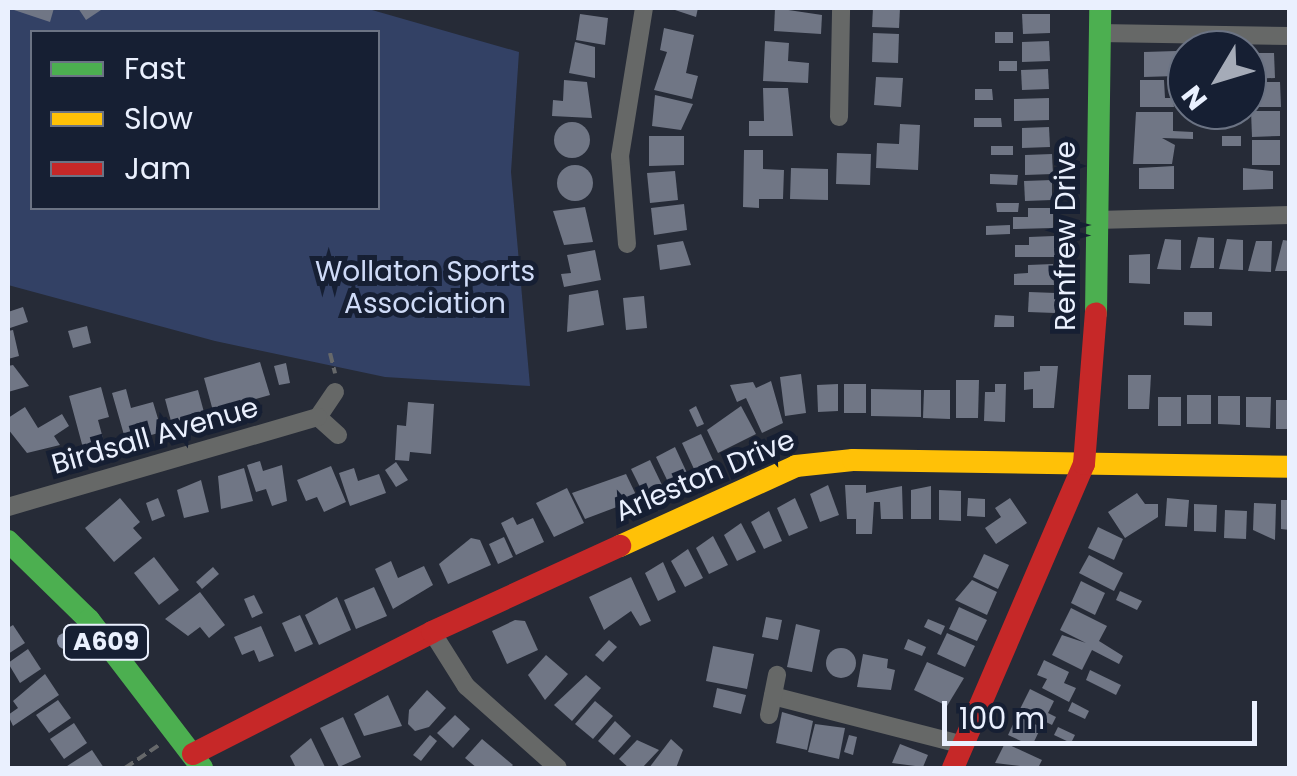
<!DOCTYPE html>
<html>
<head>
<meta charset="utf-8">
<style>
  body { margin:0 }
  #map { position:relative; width:1297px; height:776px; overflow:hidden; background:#262b37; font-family:Poppins,sans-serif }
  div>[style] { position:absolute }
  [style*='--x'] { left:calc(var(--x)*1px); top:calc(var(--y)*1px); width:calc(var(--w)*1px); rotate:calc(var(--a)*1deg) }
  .green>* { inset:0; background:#334165 }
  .building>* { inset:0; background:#707685 }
  .round { border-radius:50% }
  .path>* { height:4px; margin-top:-2px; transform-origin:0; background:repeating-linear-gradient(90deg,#66686a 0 10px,transparent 0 15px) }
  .street>* { height:18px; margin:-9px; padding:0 9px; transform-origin:9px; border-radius:9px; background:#666867 }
  .fast>* { height:22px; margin:-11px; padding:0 11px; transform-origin:11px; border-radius:11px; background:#4caf50 }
  .slow>* { height:22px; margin:-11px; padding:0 11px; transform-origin:11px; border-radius:11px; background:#ffc107 }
  .jam>* { height:22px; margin:-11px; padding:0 11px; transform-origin:11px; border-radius:11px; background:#c62828 }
  .trees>* { width:16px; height:16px; margin:-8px; border-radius:50%; background:#838ca1 }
  span { translate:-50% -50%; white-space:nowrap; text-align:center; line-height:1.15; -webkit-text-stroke:10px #161f33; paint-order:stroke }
  .shield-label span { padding:2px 8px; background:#161f33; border:2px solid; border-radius:8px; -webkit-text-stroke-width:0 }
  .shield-label { font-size:25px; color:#eaf0fe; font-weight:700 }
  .street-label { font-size:28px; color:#eaf0fe }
  .park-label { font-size:28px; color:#cfdbf7 }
  .frame { position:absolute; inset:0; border:10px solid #eaf0fe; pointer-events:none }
  .legend { position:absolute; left:30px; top:30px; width:350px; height:180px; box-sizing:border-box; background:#161f33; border:2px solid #6b7384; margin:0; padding:12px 18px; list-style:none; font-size:30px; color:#eaf0fe }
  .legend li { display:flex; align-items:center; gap:20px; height:50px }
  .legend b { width:50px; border:2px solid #6b7384 }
  .north { position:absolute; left:1167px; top:30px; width:100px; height:100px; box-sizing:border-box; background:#161f33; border:2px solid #6b7384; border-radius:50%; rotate:232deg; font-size:28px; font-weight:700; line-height:40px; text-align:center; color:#eaf0fe }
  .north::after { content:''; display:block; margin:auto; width:35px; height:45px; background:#a5abb8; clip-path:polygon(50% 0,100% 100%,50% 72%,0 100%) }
  .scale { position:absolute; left:942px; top:701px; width:315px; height:45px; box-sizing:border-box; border:5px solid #eaf0fe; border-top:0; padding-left:12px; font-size:30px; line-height:35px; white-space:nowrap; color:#eaf0fe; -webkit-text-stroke:8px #161f33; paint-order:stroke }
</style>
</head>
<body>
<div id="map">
  <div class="green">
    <div style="clip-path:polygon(evenodd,8px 8px,365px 8px,519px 52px,511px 172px,530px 386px,385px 377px,215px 341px,8px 285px,8px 8px,32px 32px,378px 32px,378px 208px,32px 208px,32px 32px)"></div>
  </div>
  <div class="building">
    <div style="clip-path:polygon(8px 8px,54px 8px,50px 22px)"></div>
    <div style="clip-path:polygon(78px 8px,104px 8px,86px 20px)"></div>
    <div style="clip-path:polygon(669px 8px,698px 8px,696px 17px)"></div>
    <div style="clip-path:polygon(775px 8px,822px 15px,821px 34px,774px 31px)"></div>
    <div style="clip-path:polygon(873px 8px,900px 8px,899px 28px,872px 27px)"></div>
    <div style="clip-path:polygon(580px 14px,608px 18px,605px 45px,576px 40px)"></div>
    <div style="clip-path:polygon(1022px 14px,1050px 14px,1050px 33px,1023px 34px)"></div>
    <div style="clip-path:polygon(664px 28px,694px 35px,686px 73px,698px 76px,692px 99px,654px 90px,667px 52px,660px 50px)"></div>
    <div style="clip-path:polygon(995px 32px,1013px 32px,1013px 43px,995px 43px)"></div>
    <div style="clip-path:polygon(873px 33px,899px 34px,898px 63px,872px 62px)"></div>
    <div style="clip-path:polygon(765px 41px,789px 43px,788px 61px,809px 63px,808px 83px,763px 81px)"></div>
    <div style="clip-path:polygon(1049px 41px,1050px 61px,1022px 62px,1022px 42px)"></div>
    <div style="clip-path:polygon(575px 42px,595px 47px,595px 78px,569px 73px)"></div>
    <div style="clip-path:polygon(1176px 51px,1176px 76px,1144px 77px,1144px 52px)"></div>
    <div style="clip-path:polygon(1247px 53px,1274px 53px,1275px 78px,1247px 79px)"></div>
    <div style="clip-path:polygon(999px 61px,1017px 61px,1017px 71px,999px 71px)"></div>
    <div style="clip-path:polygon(1048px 69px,1049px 89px,1022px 90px,1021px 70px)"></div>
    <div style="clip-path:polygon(876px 77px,903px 78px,901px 107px,874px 105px)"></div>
    <div style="clip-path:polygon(564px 80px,587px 82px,592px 118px,552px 116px,553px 100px,563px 101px)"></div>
    <div style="clip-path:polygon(1140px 80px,1164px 80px,1165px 98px,1173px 98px,1174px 107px,1140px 107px)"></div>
    <div style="clip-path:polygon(1252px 82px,1280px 82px,1281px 107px,1253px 107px)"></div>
    <div style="clip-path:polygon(763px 88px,788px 88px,793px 136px,749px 136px,749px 121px,764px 121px)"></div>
    <div style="clip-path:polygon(975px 89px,992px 89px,993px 100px,975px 100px)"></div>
    <div style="clip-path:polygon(655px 95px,693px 104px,681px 130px,652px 126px)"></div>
    <div style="clip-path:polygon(1049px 98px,1049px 120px,1014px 121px,1014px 99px)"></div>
    <div style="clip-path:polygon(1251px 111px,1280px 111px,1280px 136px,1252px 137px)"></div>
    <div style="clip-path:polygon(1136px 112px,1173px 112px,1173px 131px,1193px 132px,1193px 139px,1162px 138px,1175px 145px,1172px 164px,1133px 164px)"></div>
    <div style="clip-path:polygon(974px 118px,1001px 118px,1002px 127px,974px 127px)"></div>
    <div class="round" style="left:554px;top:122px;width:36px;height:36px"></div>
    <div style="clip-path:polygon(900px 124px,920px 125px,918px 170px,876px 168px,877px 143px,899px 144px)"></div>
    <div style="clip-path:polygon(1049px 127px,1050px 147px,1022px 148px,1022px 128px)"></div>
    <div style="clip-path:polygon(649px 136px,684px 136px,684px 165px,649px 166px)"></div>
    <div style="clip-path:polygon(1222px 136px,1241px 136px,1241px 146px,1222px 146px)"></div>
    <div style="clip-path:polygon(1252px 140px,1280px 140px,1280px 165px,1252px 165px)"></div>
    <div style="clip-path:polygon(991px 146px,1013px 146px,1013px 155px,991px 155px)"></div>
    <div style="clip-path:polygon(744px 150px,763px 150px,763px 169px,784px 170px,783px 199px,759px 199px,759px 208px,743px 207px)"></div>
    <div style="clip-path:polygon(837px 153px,871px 154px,870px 185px,836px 184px)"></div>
    <div style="clip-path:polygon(1052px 154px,1053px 174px,1025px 175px,1025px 155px)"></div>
    <div class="round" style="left:557px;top:165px;width:36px;height:36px"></div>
    <div style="clip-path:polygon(1174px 166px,1174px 189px,1139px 189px,1139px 168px)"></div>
    <div style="clip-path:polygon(791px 168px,828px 169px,828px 200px,790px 199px)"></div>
    <div style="clip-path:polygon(1243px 168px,1273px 171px,1273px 189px,1243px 190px)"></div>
    <div style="clip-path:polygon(675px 171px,678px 200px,650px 203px,647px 173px)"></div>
    <div style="clip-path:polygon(990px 174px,1018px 175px,1017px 185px,990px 184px)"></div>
    <div style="clip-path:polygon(1052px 180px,1052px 200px,1025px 201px,1024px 181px)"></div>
    <div style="clip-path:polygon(996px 203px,1019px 203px,1018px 212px,997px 212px)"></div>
    <div style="clip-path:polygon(684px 204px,687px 230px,654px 235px,651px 208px)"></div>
    <div style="clip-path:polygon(585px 207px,593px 242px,564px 245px,553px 211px)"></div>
    <div style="clip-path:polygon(1028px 208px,1053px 208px,1053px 228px,1013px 229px,1013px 217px,1028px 217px)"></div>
    <div style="clip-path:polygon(1010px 225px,1010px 234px,986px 235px,986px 226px)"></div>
    <div style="clip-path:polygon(1054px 236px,1055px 257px,1015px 257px,1015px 245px,1029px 245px,1029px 237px)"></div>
    <div style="clip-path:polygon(1198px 237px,1214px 238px,1214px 268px,1190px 268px)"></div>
    <div style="clip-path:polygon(1165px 239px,1181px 240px,1181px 270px,1157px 269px)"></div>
    <div style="clip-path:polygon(1227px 239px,1243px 240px,1243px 270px,1219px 269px)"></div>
    <div style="clip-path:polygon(1283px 240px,1290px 241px,1290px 271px,1275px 271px)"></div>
    <div style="clip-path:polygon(683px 241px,691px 265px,660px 270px,657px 245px)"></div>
    <div style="clip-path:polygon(1256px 241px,1272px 241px,1271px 272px,1248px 271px)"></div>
    <div style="clip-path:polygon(595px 250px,601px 280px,564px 287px,561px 274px,571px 273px,567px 255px)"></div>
    <div style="clip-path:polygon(1150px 254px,1150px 284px,1129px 283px,1129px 255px)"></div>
    <div style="clip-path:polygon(1053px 264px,1054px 285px,1014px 285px,1014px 274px,1028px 273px,1028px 265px)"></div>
    <div style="clip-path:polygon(598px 290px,604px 325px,567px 332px,569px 295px)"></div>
    <div style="clip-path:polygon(1029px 292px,1056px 293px,1055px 313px,1028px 312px)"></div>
    <div style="clip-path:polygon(644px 296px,647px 328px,626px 330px,623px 298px)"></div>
    <div style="clip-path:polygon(23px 307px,28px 322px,10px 328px,8px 312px)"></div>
    <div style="clip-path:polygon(1184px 312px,1212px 312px,1212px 326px,1184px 325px)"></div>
    <div style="clip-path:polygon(995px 315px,1014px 316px,1014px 327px,994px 327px)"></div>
    <div style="clip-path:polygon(87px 326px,91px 343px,73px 348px,68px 331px)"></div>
    <div style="clip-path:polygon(13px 330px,19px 356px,8px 359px,8px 331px)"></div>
    <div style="clip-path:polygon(260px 362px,270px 395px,213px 411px,204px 378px)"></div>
    <div style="clip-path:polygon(286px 363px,290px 383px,279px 385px,274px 366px)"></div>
    <div style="clip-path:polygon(13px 365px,29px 386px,8px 392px,8px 366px)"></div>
    <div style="clip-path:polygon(1040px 366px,1058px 366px,1054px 408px,1033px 408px,1033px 389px,1024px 390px,1024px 372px,1040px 371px)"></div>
    <div style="clip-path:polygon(801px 374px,806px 413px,785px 416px,780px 377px)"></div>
    <div style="clip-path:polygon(1128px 375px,1151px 375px,1149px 409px,1128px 409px)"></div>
    <div style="clip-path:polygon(956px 380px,979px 380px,978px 418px,956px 418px)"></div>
    <div style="clip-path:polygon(771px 381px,783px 423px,762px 433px,746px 398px,737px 402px,730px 385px,753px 382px,756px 388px)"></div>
    <div style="clip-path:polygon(838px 384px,838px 411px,818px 412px,817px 385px)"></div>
    <div style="clip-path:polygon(844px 384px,866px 384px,866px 413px,844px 413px)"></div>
    <div style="clip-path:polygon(995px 384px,1006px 384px,1005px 422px,984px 421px,985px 392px,995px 392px)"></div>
    <div style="clip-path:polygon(101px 387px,109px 417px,98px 420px,104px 442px,83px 448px,69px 396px)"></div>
    <div style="clip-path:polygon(126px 389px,131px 408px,153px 402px,162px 432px,126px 442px,112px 393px)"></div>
    <div style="clip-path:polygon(871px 389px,921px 390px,921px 417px,871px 416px)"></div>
    <div style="clip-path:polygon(198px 390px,205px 416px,172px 425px,165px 399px)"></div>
    <div style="clip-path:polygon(924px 390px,950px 390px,950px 419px,923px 418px)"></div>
    <div style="clip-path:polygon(1187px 395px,1211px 395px,1211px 424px,1187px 424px)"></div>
    <div style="clip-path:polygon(1218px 396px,1240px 396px,1240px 425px,1218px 424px)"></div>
    <div style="clip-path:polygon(1158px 397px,1181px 397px,1181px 426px,1158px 426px)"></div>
    <div style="clip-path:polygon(1246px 397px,1271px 397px,1270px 428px,1246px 427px)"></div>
    <div style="clip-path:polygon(1276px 400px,1290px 400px,1290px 429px,1276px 429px)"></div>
    <div style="clip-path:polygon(408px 402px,434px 404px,431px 454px,410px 452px,409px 461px,395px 460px,397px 425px,406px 426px)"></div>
    <div style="clip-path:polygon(696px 406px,704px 424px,697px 427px,689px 410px)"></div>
    <div style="clip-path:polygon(741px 406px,756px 434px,718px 453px,707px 430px)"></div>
    <div style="clip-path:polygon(25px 407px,38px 428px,62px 414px,69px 426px,54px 436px,60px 445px,27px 453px,8px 429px,8px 418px)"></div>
    <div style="clip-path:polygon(701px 434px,713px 460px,694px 469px,682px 443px)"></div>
    <div style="clip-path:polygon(675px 447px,687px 473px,668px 482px,656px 457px)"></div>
    <div style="clip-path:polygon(650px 460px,662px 485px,644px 495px,631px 469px)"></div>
    <div style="clip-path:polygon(260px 461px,263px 471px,282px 465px,287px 501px,272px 506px,266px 489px,256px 492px,247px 465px)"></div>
    <div style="clip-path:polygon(396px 462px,408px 480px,396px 487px,385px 470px)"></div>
    <div style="clip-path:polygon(331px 466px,346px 502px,324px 512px,317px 497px,306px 501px,297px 480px)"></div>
    <div style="clip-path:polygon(244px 468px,253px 501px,221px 509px,218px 476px)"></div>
    <div style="clip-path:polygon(354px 468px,358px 481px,379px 474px,386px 493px,350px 506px,339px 473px)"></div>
    <div style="clip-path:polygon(626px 474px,638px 499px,585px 519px,572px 493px)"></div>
    <div style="clip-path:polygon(201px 480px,209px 512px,184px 518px,177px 490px)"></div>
    <div style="clip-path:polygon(828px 485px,839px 515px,820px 522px,810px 494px)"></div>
    <div style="clip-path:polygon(845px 485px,866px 485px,866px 493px,902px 486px,903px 519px,881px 519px,880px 502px,874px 502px,872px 534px,856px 534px,856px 519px,847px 519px)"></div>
    <div style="clip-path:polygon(931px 486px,931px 519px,911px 519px,911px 490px)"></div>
    <div style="clip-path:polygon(567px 488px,584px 523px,554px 537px,536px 503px)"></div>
    <div style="clip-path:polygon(939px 490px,961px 491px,961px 521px,939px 520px)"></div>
    <div style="clip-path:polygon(1137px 493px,1145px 504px,1158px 504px,1158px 517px,1125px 538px,1108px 512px)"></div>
    <div style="clip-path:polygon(120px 498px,140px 522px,133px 528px,142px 538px,114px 562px,85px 528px)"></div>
    <div style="clip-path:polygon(158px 498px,165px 516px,152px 521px,146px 503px)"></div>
    <div style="clip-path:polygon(795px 498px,808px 528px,789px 536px,777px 508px)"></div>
    <div style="clip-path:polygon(968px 498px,985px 499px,985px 517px,967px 516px)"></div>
    <div style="clip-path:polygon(1010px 498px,1027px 523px,996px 544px,985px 528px,1001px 517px,995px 508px)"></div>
    <div style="clip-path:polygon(1167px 498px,1189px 500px,1187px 527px,1165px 526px)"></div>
    <div style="clip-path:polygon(1281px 500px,1290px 500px,1290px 530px,1281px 529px)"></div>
    <div style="clip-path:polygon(1254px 503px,1276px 504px,1275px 540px,1253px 530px)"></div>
    <div style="clip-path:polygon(1194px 504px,1217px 505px,1216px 532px,1194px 531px)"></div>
    <div style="clip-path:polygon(1225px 510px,1247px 511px,1246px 539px,1224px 538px)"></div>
    <div style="clip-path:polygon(769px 511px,782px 541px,764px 549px,751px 522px)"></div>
    <div style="clip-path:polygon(513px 517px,517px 525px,533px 518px,544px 542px,516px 555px,501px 523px)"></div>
    <div style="clip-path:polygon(741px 523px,756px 552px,737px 561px,724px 535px)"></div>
    <div style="clip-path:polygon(1098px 527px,1123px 539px,1114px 560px,1088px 548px)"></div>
    <div style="clip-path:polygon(713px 536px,728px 565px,709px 574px,696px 548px)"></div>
    <div style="clip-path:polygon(504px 537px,513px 557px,498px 564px,489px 544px)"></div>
    <div style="clip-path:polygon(471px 538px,480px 540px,491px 565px,448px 584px,439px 564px)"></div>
    <div style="clip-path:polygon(688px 549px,703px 578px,685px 587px,671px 561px)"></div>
    <div style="clip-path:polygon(984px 554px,1009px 565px,998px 589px,973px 577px)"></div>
    <div style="clip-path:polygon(1089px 555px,1123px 573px,1114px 591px,1079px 573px)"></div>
    <div style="clip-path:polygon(154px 557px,179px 590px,159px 605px,134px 573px)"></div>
    <div style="clip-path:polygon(391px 561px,398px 578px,424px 566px,433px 585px,393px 609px,375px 569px)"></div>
    <div style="clip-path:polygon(663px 562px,676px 592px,658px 601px,645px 573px)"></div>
    <div style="clip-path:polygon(213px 567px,219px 574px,202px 589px,196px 582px)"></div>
    <div style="clip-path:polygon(631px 577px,651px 621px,640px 626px,631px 611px,604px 630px,589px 597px)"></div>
    <div style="clip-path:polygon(972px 580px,997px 592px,987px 615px,955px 600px)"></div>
    <div style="clip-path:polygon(1081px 581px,1105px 593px,1095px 615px,1071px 603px)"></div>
    <div style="clip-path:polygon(374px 587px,387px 616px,356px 629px,344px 600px)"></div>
    <div style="clip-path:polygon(1120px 591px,1142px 601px,1137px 610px,1116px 600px)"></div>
    <div style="clip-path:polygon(200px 592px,225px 625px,209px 638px,200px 627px,188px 636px,165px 619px)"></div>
    <div style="clip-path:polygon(254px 595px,263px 613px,252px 618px,244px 599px)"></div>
    <div style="clip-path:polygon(337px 597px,351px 630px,319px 645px,305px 615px)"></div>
    <div style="clip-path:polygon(959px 607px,987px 620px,977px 641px,949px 629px)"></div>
    <div style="clip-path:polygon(1071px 608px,1107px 626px,1099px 641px,1123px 656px,1119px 664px,1092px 650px,1082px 670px,1052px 655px,1062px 635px,1086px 643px,1060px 630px)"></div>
    <div style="clip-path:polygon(300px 615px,313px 644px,295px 652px,282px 623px)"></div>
    <div style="clip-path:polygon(766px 617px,782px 620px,778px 640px,762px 637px)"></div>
    <div style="clip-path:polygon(928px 619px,945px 626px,941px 635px,924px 627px)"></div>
    <div style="clip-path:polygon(515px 620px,525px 621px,538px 650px,507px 664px,492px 631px)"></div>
    <div style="clip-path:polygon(796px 624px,820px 630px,812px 672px,787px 667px)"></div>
    <div style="clip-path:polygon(13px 625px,25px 643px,8px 654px,8px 628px)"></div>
    <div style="clip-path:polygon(261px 626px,274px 656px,259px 662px,254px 650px,242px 655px,234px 637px)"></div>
    <div style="clip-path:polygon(947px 633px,975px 646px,965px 667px,937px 654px)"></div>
    <div style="clip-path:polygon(908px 639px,926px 647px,922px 656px,904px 649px)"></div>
    <div style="clip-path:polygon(609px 640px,617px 647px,603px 662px,595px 655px)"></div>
    <div style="clip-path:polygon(713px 646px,754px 654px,747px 689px,706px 681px)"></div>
    <div class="round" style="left:826px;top:648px;width:30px;height:30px"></div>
    <div style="clip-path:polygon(28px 649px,41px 669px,20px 683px,8px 663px)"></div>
    <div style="clip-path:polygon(863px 654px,888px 659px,887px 668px,895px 670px,891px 690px,857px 687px)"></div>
    <div style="clip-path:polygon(546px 655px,568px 674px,545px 700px,528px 675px)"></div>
    <div style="clip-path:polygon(1044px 660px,1069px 672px,1064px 683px,1076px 688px,1069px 702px,1042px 688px,1047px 679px,1037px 675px)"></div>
    <div style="clip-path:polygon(927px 662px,964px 678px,947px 706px,914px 690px)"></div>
    <div style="clip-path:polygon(1090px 670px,1121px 685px,1116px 695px,1086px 680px)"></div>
    <div style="clip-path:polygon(45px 674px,59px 695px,13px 726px,8px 715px,18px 708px,13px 701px)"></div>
    <div style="clip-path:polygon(586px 675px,601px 688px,572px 721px,554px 705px)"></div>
    <div style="clip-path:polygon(717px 688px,746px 695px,741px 714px,713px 707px)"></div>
    <div style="clip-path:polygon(1030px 689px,1054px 701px,1048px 713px,1056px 717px,1052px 725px,1020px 709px)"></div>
    <div style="clip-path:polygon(427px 690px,446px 708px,429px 727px,415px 731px,408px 724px,409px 710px)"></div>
    <div style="clip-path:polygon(388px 695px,402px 726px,364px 736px,354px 714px)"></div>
    <div style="clip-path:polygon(58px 700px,71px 718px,49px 733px,36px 715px)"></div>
    <div style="clip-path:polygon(595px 701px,613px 716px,593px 739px,575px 724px)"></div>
    <div style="clip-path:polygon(1072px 702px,1089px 711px,1085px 719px,1068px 711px)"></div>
    <div style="clip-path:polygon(782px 712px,813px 721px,807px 750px,776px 743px)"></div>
    <div style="clip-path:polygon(455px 715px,470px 729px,453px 748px,437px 733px)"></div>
    <div style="clip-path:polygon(1017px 716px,1041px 727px,1032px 746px,1008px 735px)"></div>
    <div style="clip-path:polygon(343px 717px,361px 757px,339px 767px,320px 728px)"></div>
    <div style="clip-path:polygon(615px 721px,631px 736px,614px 755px,598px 741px)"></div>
    <div style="clip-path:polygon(74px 723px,87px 743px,64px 759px,50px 739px)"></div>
    <div style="clip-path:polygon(815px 724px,845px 728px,839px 759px,808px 752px)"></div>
    <div style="clip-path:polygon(1058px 727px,1075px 735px,1071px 743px,1054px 735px)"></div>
    <div style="clip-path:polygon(430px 735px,437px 741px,421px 761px,413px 755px)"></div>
    <div style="clip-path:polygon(849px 735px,857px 737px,853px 755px,844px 752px)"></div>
    <div style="clip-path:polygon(311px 738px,325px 767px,296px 768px,290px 756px)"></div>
    <div style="clip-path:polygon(482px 739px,513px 765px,510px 768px,477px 768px,465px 758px)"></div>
    <div style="clip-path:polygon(671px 739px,683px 750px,676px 768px,649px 768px)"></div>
    <div style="clip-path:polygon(637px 740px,659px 750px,642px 768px,629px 768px,619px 759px)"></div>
    <div style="clip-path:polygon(1005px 743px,1042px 760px,1038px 768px,995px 763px)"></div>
    <div style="clip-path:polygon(900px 744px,928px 755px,923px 767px,892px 763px)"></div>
    <div style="clip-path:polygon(92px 750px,104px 768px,64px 768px)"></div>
  </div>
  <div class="path">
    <div style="--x:330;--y:353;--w:21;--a:76"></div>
    <div style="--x:125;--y:768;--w:40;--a:-34"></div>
  </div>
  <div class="street">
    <div style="--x:1099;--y:33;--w:191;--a:0.9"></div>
    <div style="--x:839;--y:117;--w:109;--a:-88.9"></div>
    <div style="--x:1096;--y:220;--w:194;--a:-1.5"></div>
    <div style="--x:627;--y:244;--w:88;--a:-94.5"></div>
    <div style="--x:620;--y:156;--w:150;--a:-80.8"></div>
    <div style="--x:335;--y:392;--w:30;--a:124"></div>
    <div style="--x:318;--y:417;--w:27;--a:42"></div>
    <div style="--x:8;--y:507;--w:323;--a:-16.2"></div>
    <div style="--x:432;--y:632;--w:64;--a:57.8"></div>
    <div style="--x:466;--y:686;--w:123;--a:41.7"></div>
    <div style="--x:773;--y:696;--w:197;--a:14.4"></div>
    <div style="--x:769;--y:715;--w:41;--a:-78.7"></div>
  </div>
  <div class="fast">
    <div style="--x:1096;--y:313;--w:305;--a:-89.2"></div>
    <div style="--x:8;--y:541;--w:113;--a:44.3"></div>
    <div style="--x:89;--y:620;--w:186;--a:52.6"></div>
  </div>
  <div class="slow">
    <div style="--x:620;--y:546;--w:193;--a:-24.4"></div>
    <div style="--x:796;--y:466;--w:57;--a:-6"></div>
    <div style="--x:853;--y:460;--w:437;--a:0.9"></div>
  </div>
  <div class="jam">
    <div style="--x:193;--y:754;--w:268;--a:-27"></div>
    <div style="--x:432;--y:632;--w:207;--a:-24.6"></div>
    <div style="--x:953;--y:768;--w:331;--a:-66.7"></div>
    <div style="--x:1084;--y:464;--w:151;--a:-85.5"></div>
  </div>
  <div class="trees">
    <div style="left:65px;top:641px"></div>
  </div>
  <div class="shield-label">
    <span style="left:106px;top:642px">A609</span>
  </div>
  <div class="street-label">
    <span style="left:1066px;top:236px;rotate:-90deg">Renfrew Drive</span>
    <span style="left:155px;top:436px;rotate:-16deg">Birdsall Avenue</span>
    <span style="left:705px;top:476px;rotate:-23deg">Arleston Drive</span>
  </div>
  <div class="park-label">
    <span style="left:425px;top:288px">Wollaton Sports<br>Association</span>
  </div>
  <div class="frame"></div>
  <ul class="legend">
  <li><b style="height:12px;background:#4caf50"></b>Fast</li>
  <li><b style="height:12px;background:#ffc107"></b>Slow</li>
  <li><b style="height:12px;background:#c62828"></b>Jam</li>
  </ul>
  <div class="north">N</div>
  <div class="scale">100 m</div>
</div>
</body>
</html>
